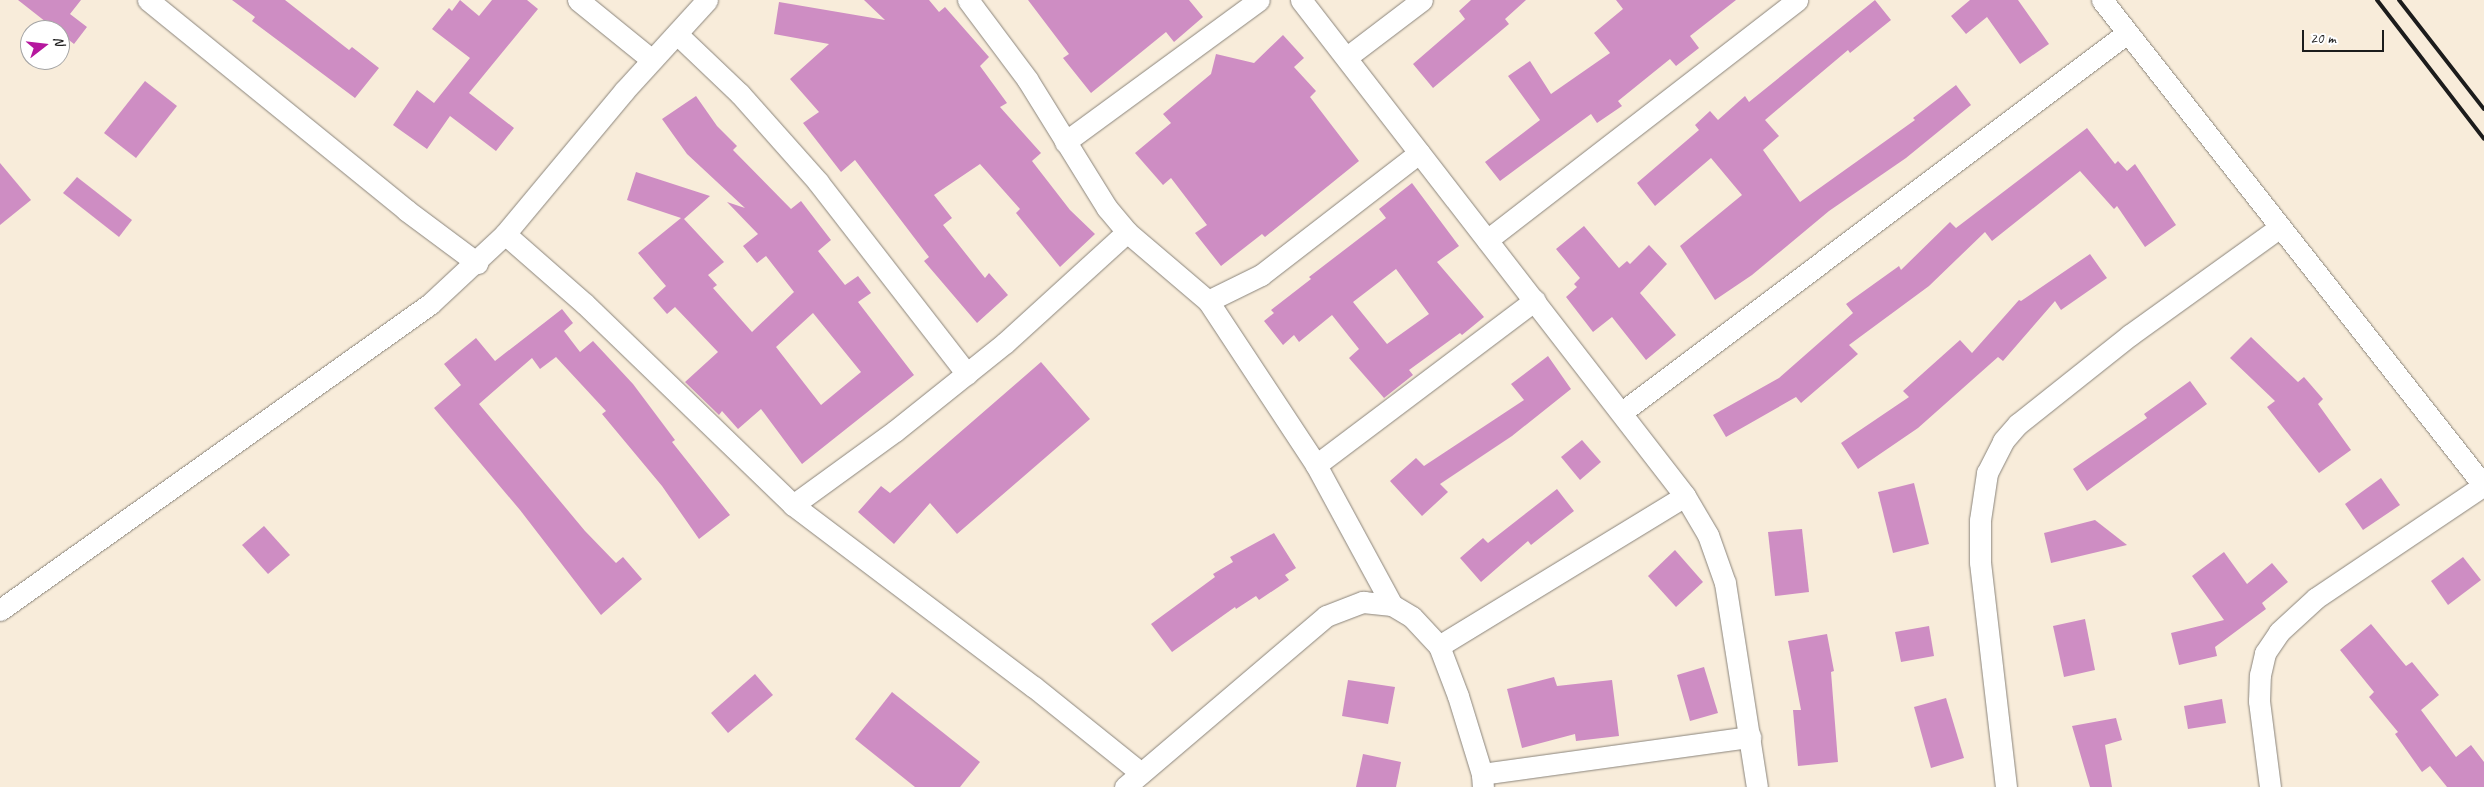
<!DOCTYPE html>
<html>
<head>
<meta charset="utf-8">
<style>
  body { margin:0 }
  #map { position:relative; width:2484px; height:787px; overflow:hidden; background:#f8ecda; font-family:Caveat,sans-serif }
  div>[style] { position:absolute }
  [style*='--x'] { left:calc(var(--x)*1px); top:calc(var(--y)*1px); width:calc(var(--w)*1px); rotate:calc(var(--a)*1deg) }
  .building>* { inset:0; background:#ce8dc3 }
  .roads { filter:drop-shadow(0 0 1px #8a847b) drop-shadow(0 0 1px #8a847b) }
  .minor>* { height:21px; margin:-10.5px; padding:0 10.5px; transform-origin:10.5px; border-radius:10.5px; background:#fff }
  .rail>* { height:4px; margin:-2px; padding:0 2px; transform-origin:2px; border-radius:2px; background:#1c1c1c }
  span { translate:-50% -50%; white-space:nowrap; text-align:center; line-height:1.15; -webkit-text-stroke:4px #fff; paint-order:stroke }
  .north { position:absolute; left:20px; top:20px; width:50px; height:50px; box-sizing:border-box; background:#fff; border:1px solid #a4a4a4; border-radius:50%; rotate:74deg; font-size:14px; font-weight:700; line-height:20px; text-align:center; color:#1c1c1c }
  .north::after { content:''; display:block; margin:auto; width:18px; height:22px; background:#b5179e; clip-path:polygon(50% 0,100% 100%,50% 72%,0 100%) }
  .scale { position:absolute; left:2302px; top:30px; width:82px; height:22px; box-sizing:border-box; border:2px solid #1c1c1c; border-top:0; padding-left:6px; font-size:15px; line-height:18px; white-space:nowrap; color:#1c1c1c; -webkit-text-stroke:4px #fff; paint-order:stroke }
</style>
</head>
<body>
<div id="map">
  <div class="building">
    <div style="clip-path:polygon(18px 0,81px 0,70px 14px,87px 27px,74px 44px)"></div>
    <div style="clip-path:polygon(232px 0,285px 0,349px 50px,352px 47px,379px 68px,355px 98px,252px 21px,255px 17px)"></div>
    <div style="clip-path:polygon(460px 0,479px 16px,492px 0,527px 0,538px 9px,469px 93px,514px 128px,496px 151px,450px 116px,427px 149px,393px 125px,417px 90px,434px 103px,470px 58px,432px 29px,449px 8px,452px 11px)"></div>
    <div style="clip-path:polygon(864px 0,929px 0,939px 12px,945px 7px,989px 57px,980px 66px,1007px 103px,1000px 107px,1041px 153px,1032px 161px,1070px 210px,1095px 234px,1060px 267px,1016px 213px,1020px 209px,980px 164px,934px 195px,952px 218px,943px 225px,985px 278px,989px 273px,1008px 295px,977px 323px,924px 261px,929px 257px,855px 160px,841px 172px,803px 123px,819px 112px,790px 79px,829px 44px,774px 34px,779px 2px,885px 20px)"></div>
    <div style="clip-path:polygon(1028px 0,1189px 0,1203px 17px,1174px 42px,1166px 32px,1091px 93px,1063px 58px,1069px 54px)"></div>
    <div style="clip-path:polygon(1471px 0,1526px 0,1505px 19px,1509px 24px,1433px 88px,1413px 64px,1465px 19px,1459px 11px)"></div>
    <div style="clip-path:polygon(1616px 0,1736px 0,1690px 36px,1699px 48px,1676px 66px,1670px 59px,1618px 101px,1622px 106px,1597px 123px,1591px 114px,1500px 181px,1485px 162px,1540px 120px,1508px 76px,1530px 61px,1551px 94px,1610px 53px,1594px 33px,1623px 9px)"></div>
    <div style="clip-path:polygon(1875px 0,1891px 20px,1850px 53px,1848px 50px,1765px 120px,1779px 136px,1763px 150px,1800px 202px,1915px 120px,1913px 118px,1956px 85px,1971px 105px,1906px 158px,1829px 211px,1752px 275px,1715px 300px,1680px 246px,1742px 195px,1711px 158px,1655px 206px,1637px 183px,1699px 130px,1695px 125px,1710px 111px,1718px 120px,1745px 96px,1749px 102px)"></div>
    <div style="clip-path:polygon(1970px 0,2018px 0,2049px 44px,2020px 64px,1987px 17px,1966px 34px,1951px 16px)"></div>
    <div style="clip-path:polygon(1283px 35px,1304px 58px,1294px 67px,1316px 91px,1310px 97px,1359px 161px,1265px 237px,1262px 234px,1221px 266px,1195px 233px,1207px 225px,1171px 178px,1163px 185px,1135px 153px,1171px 123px,1163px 114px,1211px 74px,1216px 54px,1254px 63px)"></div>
    <div style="clip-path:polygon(145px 81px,177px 106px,136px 158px,104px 133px)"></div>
    <div style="clip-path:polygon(evenodd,696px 96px,717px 126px,737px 146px,733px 150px,791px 209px,801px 201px,831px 240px,818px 251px,845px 285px,858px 276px,871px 293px,858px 302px,914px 375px,802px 464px,761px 409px,738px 429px,722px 411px,719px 415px,685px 382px,718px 352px,675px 307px,667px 314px,653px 298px,666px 286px,638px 253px,681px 218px,627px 200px,636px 172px,710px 196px,684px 219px,724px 262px,708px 275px,717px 285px,713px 288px,752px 332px,794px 292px,766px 256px,757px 263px,743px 246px,758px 234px,727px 202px,745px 208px,687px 154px,662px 119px,696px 96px,813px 313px,861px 372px,821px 405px,776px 347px,813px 313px)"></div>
    <div style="clip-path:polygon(2087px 128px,2115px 164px,2118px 161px,2127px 171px,2135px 164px,2176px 225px,2145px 247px,2117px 206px,2114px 209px,2080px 171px,1992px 241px,1985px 232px,1929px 286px,1849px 345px,1858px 354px,1801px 403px,1796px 397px,1726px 437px,1713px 415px,1779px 378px,1853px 313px,1846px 304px,1899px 266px,1901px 270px,1950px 222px,1956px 228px)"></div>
    <div style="clip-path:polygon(0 163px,31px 200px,0 225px)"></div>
    <div style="clip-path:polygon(77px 177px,132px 220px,119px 237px,63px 193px)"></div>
    <div style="clip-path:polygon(evenodd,1412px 183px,1459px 246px,1437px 262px,1484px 317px,1462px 335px,1460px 333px,1409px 370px,1413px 375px,1384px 398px,1349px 358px,1359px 349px,1332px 315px,1299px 342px,1294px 335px,1283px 345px,1264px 321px,1274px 313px,1271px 310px,1311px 279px,1309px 277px,1386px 218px,1379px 209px,1412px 183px,1396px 269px,1429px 314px,1387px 344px,1353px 302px,1396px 269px)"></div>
    <div style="clip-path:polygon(1584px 226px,1619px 268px,1627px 261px,1630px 264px,1649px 245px,1667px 264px,1640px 293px,1676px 335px,1646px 360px,1612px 317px,1593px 332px,1566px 297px,1577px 287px,1574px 284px,1580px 278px,1556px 249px)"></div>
    <div style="clip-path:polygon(2090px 254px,2107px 278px,2061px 310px,2055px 301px,2003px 361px,1998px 357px,1918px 428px,1858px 469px,1841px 443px,1909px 397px,1903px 391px,1960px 340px,1972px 353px,2019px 300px,2021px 301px)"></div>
    <div style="clip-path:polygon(562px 309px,573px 323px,564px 331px,580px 352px,593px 341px,633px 384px,675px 440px,672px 442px,730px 515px,699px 539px,662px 486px,602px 414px,606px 411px,556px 357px,540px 369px,532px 358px,479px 404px,585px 531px,616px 563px,623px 557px,642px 579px,601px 615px,520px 510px,434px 408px,461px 385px,444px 364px,476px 338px,495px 361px)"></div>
    <div style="clip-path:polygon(2251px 337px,2298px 382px,2304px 377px,2323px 399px,2318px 404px,2351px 450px,2319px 473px,2267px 407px,2275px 401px,2230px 358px)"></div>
    <div style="clip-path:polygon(1548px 356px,1571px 389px,1512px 436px,1440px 484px,1448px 492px,1422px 516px,1390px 481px,1416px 458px,1424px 466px,1524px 400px,1511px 384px)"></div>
    <div style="clip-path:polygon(1041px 362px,1090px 419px,957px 534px,930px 503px,894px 544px,858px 512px,881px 486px,890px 493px)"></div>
    <div style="clip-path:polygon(2190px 381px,2207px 404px,2087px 491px,2073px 469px,2147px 418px,2144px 414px)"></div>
    <div style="clip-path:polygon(1582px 440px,1601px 462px,1580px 480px,1561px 457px)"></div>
    <div style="clip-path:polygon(2381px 478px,2400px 505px,2363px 530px,2345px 504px)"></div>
    <div style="clip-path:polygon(1914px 483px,1929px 544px,1893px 553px,1878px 492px)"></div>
    <div style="clip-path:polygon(1557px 489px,1574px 511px,1531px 545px,1528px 541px,1481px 582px,1460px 558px,1483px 538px,1488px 543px)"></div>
    <div style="clip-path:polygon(2095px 520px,2127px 545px,2051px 563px,2044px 533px)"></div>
    <div style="clip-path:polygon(264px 526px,290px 555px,268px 574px,242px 545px)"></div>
    <div style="clip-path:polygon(1802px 529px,1809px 592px,1775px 596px,1768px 532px)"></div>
    <div style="clip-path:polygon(1274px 533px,1296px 568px,1285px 575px,1289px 580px,1259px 600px,1256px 596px,1236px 609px,1235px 607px,1172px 652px,1151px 624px,1215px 577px,1213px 574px,1233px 562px,1230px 557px)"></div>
    <div style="clip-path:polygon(1675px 550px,1703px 582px,1676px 607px,1648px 576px)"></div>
    <div style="clip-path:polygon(2224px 552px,2247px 584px,2272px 563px,2288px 582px,2262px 603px,2266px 609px,2215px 647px,2217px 656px,2179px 665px,2171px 633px,2224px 620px,2192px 576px)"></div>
    <div style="clip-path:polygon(2463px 557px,2481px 580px,2448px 605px,2431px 581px)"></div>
    <div style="clip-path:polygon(2085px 619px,2095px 670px,2064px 677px,2053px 626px)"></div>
    <div style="clip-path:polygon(2371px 624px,2406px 666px,2412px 662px,2439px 695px,2421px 710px,2456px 757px,2471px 745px,2484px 762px,2484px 787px,2447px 787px,2430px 766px,2422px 772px,2395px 734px,2398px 732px,2369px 697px,2374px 692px,2340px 650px)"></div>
    <div style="clip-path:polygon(1929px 626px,1934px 656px,1901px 662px,1895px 632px)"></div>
    <div style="clip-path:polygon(1827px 634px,1834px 671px,1831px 672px,1838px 762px,1798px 766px,1793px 710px,1801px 710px,1788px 641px)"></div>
    <div style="clip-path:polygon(1704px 667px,1718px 713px,1690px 721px,1677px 675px)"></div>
    <div style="clip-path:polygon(755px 674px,773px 695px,728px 733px,711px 713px)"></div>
    <div style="clip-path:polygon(1554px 677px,1557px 686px,1612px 680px,1619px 736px,1576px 741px,1575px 734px,1522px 748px,1507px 689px)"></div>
    <div style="clip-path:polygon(1348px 680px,1395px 687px,1388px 724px,1342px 716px)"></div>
    <div style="clip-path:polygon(892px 692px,980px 762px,960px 787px,915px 787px,855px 739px)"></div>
    <div style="clip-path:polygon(1946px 698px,1964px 758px,1931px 768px,1914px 707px)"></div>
    <div style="clip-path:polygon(2222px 699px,2226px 723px,2188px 729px,2184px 706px)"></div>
    <div style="clip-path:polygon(2116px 718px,2122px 740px,2105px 745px,2112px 787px,2090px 787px,2072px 726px)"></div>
    <div style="clip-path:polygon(1363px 754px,1401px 762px,1396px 787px,1356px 787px)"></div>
  </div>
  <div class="roads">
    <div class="minor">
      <div style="--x:148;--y:0;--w:333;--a:39.1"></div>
      <div style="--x:406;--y:210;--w:89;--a:36.7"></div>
      <div style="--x:578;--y:0;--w:95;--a:39"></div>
      <div style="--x:968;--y:0;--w:99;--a:53.2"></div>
      <div style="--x:1027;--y:79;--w:152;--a:58.2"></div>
      <div style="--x:1107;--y:208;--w:31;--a:50"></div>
      <div style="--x:1127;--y:232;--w:106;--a:40.4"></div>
      <div style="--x:1208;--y:301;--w:59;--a:-26.1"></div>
      <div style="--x:1261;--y:275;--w:200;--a:-37.7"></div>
      <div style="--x:1301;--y:0;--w:627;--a:52.25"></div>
      <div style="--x:1685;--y:496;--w:45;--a:59.5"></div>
      <div style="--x:1708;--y:535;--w:51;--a:70.5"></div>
      <div style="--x:1725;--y:583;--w:206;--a:81.1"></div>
      <div style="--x:2102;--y:0;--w:618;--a:51.83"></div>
      <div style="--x:677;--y:34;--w:87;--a:43.6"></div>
      <div style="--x:740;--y:94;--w:118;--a:48.4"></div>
      <div style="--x:818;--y:182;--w:243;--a:52.2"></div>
      <div style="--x:1347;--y:57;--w:94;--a:-37.2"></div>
      <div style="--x:1065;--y:142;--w:240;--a:-36.2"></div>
      <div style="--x:505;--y:234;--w:106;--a:41.2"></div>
      <div style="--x:585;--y:304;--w:289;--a:44"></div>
      <div style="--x:793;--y:505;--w:302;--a:37.1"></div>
      <div style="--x:1034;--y:687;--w:137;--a:38.8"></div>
      <div style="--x:1487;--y:240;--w:392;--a:-37.7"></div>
      <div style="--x:1208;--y:301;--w:196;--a:56.6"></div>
      <div style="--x:1316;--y:465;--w:159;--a:61.5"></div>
      <div style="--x:1622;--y:412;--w:631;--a:-36.89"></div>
      <div style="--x:1316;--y:465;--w:274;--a:-37"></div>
      <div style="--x:793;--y:505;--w:126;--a:-36"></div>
      <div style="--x:895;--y:431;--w:141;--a:-38.7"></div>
      <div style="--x:1005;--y:343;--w:165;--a:-42.3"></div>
      <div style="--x:0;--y:610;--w:528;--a:-35.44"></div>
      <div style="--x:430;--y:304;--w:103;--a:-43"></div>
      <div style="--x:505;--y:234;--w:186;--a:-50.2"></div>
      <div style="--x:624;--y:91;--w:123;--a:-47.6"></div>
      <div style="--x:1439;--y:646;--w:288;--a:-31.4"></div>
      <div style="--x:1482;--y:774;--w:271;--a:-7.9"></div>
      <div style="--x:1125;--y:787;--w:264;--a:-40.4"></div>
      <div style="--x:1326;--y:616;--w:40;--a:-21"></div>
      <div style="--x:1363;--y:602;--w:29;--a:6"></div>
      <div style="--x:1392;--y:605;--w:23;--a:31"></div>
      <div style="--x:1412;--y:617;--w:40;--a:47"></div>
      <div style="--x:1439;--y:646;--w:53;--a:69.2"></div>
      <div style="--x:1458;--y:696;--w:82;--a:72.9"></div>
      <div style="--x:1482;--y:774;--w:13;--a:86"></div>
      <div style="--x:2006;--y:787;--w:226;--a:-96.6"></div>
      <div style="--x:1980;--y:562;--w:42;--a:-90"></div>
      <div style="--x:1980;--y:520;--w:48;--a:-81.5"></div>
      <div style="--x:1987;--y:473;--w:36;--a:-63"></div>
      <div style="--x:2003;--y:441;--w:23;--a:-49"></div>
      <div style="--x:2018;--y:424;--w:143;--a:-38.5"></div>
      <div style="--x:2130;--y:335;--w:183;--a:-35.7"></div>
      <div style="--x:2270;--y:787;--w:87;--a:-97.3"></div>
      <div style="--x:2259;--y:701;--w:26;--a:-88"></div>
      <div style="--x:2260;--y:675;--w:23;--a:-77"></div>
      <div style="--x:2265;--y:653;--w:25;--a:-56"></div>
      <div style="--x:2279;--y:632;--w:50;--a:-42.6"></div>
      <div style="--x:2316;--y:598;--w:202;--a:-33.9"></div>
    </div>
  </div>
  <div class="rail">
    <div style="--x:2377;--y:0;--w:175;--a:52.4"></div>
    <div style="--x:2399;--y:0;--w:138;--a:52.1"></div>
  </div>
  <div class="north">N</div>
  <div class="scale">20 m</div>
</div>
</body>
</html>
